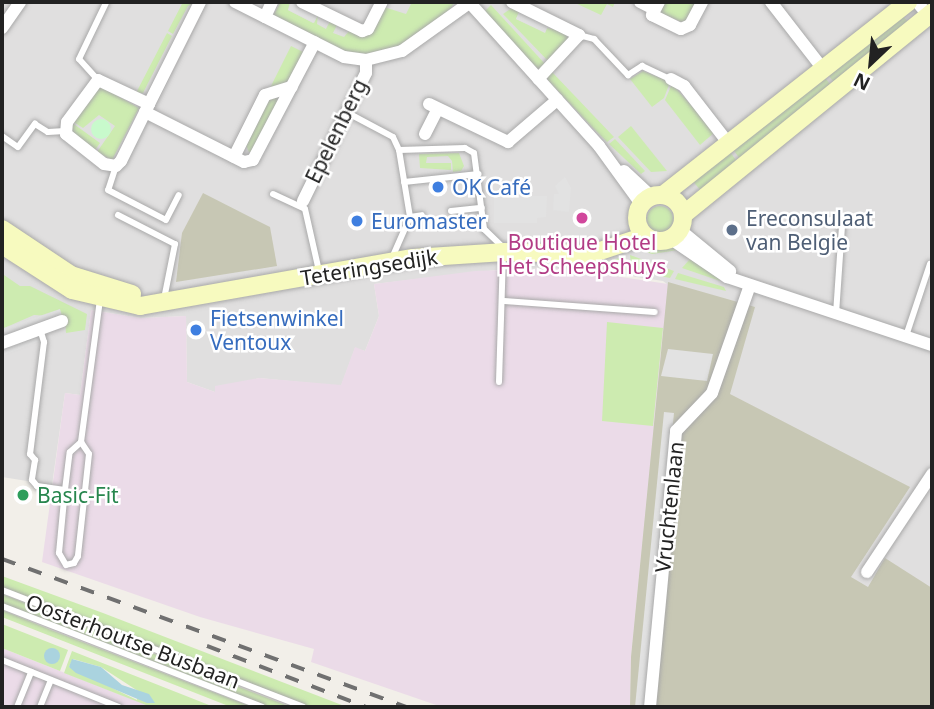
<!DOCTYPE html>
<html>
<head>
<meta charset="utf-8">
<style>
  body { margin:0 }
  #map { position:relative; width:934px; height:709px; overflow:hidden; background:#f2efe9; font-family:"Noto Sans",sans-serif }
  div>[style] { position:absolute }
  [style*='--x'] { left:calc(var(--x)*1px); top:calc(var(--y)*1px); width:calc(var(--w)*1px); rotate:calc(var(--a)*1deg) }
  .residential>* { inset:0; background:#e0dfdf }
  .industrial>* { inset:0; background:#ebdbe8 }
  .construction>* { inset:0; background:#c7c7b4 }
  .grass>* { inset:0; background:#cdebb0 }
  .round { border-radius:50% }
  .park>* { inset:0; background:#c8facc }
  .parking>* { inset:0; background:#e2e2e2 }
  .water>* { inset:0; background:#aad3df }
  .roads { filter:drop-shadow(0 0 2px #a9a9a9) drop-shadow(0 0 2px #a9a9a9) }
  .lane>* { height:6px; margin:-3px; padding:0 3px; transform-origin:3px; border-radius:3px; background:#fff }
  .street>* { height:12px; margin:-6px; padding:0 6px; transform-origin:6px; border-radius:6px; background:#fff }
  .secondary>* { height:18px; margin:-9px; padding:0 9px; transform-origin:9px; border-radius:9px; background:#f7fabf }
  .secondary>.ring { margin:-9px; padding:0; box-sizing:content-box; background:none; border:18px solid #f7fabf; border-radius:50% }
  .rail>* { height:3.5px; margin-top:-1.75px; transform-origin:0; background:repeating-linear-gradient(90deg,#707070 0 14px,transparent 0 28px) }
  .dots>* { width:19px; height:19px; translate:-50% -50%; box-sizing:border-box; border:4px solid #fff; border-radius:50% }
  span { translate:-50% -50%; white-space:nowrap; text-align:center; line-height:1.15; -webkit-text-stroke:5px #fff; paint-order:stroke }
  .street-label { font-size:21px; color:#222 }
  .shop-label { font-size:21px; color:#366cbe }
  .left { translate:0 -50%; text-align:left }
  .service-label { font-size:21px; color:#4e5e75 }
  .hotel-label { font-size:21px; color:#b23c85 }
  .leisure-label { font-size:21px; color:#27864d }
  .frame { position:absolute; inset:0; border:4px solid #222; pointer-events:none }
  .north { position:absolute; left:836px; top:28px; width:70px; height:70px; -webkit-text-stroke:5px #fff; paint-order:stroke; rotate:206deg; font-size:19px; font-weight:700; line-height:28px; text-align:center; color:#222 }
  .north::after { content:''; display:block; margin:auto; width:24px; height:32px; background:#222; clip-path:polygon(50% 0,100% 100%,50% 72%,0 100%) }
</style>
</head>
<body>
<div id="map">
  <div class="residential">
    <div style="clip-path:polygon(2px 2px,932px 2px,932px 707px,630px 707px,631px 657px,667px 284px,663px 281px,598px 271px,514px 268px,374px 284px,379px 316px,365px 351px,355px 348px,341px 386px,259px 378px,215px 392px,187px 382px,186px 316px,141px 318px,91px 310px,80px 395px,65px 393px,52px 485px,2px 477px)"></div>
  </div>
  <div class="industrial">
    <div style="clip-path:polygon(561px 268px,668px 284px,631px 657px,630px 707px,442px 707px,311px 662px,314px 649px,200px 617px,42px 562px,65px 393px,80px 395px,91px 310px,141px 318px,186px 316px,187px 382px,215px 392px,215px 386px,259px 378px,341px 385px,355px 347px,365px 351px,379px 316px,374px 284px,475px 271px)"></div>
    <div style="clip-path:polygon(2px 648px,60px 671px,152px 707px,2px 707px)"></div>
  </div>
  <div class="construction">
    <div style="clip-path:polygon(203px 193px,270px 227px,277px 266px,176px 282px,182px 233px)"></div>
    <div style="clip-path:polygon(668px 282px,755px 307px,730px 394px,910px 487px,851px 577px,868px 587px,885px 558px,932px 588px,932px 707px,630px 707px,631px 657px)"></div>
  </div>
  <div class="grass">
    <div style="clip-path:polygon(183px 2px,195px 2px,188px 6px,173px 34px,168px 31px)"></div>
    <div style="clip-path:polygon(290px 2px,288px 10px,313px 23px,318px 15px,317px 24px,326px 29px,330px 21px,337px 25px,333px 33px,344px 37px,349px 31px,359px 35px,384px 7px,406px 14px,412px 2px,455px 2px,447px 13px,400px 46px,366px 54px,346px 52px,273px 16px,280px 3px)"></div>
    <div style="clip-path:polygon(573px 2px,615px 2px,613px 7px,607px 4px,601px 15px)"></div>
    <div style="clip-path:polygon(665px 2px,697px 2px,689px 20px,682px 22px,660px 13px)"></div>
    <div style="clip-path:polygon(491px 5px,546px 65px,540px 71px,483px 13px)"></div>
    <div style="clip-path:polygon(512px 8px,520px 10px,516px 19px,545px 32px,547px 28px,563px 31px,570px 41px,549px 62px,503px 14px)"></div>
    <div style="clip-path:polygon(900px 12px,911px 26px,836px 85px,826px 72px)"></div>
    <div style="clip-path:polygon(167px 33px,172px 36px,143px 93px,136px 93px)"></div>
    <div style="clip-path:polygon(291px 46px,305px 53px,289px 82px,270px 88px)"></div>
    <div style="clip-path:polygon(643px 71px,670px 82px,664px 98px,652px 107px,630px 79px)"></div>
    <div style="clip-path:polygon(552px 72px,614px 137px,607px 142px,592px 127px,546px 78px)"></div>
    <div style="clip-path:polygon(822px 74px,833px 88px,741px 160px,731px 147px)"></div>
    <div style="clip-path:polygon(672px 84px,715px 132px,700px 145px,665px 100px)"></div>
    <div style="clip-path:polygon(100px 86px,139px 108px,112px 160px,97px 152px,115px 126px,99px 115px,83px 128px,72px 121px)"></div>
    <div style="clip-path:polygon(279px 97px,254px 152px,249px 152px,246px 145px,269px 99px)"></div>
    <div style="clip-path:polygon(71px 122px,100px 143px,95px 150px,72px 134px)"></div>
    <div style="clip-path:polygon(631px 126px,667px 171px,651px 172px,618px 137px)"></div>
    <div style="clip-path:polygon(615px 139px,645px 171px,641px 174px,609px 144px)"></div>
    <div style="clip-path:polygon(728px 149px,738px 163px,702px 192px,691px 179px)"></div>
    <div style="clip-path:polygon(459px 153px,464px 166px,461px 171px,453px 172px,452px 161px,448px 156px,427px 157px,426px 163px,451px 163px,451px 170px,420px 168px,419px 154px)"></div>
    <div class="round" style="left:647px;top:206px;width:26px;height:26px"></div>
    <div style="clip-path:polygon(645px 243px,672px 247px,678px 250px,652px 254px,637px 248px)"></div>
    <div style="clip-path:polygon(630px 255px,674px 271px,670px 278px,632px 270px)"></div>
    <div style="clip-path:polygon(622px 257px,627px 270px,589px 265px,607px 262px)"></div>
    <div style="clip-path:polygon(690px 259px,720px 278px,720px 281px,682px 268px)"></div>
    <div style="clip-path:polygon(678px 273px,724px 287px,726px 291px,675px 279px)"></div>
    <div style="clip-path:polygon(4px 275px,20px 286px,30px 286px,87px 314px,85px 330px,66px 333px,65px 317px,34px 315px,2px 329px)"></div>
    <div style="clip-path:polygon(607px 322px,663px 328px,653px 426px,602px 421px)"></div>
    <div style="clip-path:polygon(2px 576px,103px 613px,347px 707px,311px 707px,2px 587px)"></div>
    <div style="clip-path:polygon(2px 594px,221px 680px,291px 707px,270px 707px,54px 624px,2px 603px)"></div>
    <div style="clip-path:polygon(2px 610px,51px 630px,252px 707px,231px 707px,2px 617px)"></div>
    <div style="clip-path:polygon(2px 624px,68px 650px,60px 671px,2px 648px)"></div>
    <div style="clip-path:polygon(evenodd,72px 651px,214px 707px,151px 707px,64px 673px,72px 651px,73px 659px,101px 667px,138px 691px,137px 700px,69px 667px,73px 659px)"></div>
  </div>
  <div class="park">
    <div class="round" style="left:91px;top:119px;width:20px;height:20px"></div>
  </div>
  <div class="parking">
    <div style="clip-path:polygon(292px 2px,318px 15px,314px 23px,288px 10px)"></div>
    <div style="clip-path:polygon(193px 6px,149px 92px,146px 90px)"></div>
    <div style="clip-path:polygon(520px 10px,549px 24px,545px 33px,516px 19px)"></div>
    <div style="clip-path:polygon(565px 177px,571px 188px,569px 212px,553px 210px,554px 194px,559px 194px,555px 186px)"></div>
    <div style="clip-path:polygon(494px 196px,547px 196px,546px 217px,537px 218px,537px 223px,494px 223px)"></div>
    <div style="clip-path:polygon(60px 309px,62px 316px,2px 337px,4px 328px)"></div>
    <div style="clip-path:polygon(37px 333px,39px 341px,2px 356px,2px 347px)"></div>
    <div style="clip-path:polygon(668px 349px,713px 354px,707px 381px,661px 376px)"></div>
    <div style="clip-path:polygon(664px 412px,674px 413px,645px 707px,635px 707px)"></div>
  </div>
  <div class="water">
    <div class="round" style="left:44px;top:648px;width:16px;height:16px"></div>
    <div style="clip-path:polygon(72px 659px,101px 667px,122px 685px,149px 694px,155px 703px,147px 703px,76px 673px,69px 667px)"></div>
  </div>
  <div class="roads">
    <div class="lane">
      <div style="--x:579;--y:35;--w:16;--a:15"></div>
      <div style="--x:594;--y:39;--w:50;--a:46.6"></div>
      <div style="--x:628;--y:75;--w:17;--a:-33"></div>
      <div style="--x:642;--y:66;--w:31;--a:25"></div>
      <div style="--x:98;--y:80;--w:28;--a:-132"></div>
      <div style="--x:79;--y:59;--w:62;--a:-64.3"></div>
      <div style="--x:346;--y:112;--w:53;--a:28"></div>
      <div style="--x:393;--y:137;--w:14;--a:65"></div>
      <div style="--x:2;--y:136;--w:19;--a:35"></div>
      <div style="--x:18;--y:147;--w:29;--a:-54"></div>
      <div style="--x:35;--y:124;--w:15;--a:32"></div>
      <div style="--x:48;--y:132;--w:17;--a:-3"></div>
      <div style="--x:116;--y:166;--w:25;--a:108"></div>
      <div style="--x:108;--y:190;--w:65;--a:27.3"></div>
      <div style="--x:166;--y:220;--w:28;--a:-63"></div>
      <div style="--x:404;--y:182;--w:75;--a:-6.1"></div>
      <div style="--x:273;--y:194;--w:35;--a:25"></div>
      <div style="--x:305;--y:209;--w:64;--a:77.3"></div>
      <div style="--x:451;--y:211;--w:31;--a:-6"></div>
      <div style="--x:118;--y:215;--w:64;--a:27"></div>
      <div style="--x:175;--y:244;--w:56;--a:101.3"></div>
      <div style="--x:410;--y:217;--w:12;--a:-9"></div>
      <div style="--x:831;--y:220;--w:13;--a:29"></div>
      <div style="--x:842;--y:226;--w:87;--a:93.9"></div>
      <div style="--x:392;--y:258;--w:45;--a:-66.3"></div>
      <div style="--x:410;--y:217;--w:68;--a:-99.3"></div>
      <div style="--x:399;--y:150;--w:66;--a:-1.7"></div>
      <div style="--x:465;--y:148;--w:10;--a:29"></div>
      <div style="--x:474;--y:153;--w:77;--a:82.5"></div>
      <div style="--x:484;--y:229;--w:28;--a:44"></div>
      <div style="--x:504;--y:301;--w:151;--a:4.2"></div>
      <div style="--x:40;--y:329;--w:14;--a:73"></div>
      <div style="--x:44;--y:342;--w:113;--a:97.1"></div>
      <div style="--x:30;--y:454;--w:8;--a:50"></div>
      <div style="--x:35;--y:460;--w:20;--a:99"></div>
      <div style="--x:32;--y:480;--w:8;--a:50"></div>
      <div style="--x:37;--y:486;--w:28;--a:8"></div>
      <div style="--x:906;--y:336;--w:76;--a:-71.6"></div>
      <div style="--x:499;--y:382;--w:128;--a:-88.2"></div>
      <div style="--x:81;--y:442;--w:14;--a:56"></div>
      <div style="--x:89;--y:454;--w:103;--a:96.2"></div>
      <div style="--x:78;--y:556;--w:8;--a:120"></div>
      <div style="--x:74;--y:563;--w:8;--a:166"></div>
      <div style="--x:66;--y:565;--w:14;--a:-120"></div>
      <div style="--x:59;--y:553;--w:63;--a:-84.6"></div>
      <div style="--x:65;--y:490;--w:38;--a:-83"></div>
      <div style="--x:70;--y:452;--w:15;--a:-42"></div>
      <div style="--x:81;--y:442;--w:143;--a:-82.4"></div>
      <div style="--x:2;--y:590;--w:323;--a:21.2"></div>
      <div style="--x:2;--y:606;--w:279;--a:21.2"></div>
      <div style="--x:2;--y:660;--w:126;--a:21.9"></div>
      <div style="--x:17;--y:707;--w:38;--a:-68"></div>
      <div style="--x:40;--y:707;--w:29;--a:-68"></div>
    </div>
    <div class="street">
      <div style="--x:235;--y:2;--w:122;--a:26.8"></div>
      <div style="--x:344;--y:57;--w:22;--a:8"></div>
      <div style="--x:366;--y:60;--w:37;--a:-14"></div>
      <div style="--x:402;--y:51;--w:82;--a:-35.6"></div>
      <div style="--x:302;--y:2;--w:67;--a:25.8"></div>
      <div style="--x:362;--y:31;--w:6;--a:-18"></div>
      <div style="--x:368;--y:29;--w:30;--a:-63"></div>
      <div style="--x:469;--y:2;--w:194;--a:47.9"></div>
      <div style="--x:599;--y:146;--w:72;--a:54.1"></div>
      <div style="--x:512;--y:2;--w:75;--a:26.2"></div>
      <div style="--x:579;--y:35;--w:60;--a:133"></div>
      <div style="--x:640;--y:2;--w:16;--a:27"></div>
      <div style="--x:659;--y:2;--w:15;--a:118"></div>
      <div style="--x:652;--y:15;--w:32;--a:26"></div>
      <div style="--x:681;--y:29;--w:10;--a:-24"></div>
      <div style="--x:690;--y:25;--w:26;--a:-62"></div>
      <div style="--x:771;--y:2;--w:85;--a:52.2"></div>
      <div style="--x:917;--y:2;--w:23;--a:50"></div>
      <div style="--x:265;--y:17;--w:17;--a:-65"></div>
      <div style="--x:2;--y:28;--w:32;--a:-55"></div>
      <div style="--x:671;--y:79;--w:15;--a:28"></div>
      <div style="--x:684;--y:86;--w:73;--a:52.2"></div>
      <div style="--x:149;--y:104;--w:56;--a:-154.8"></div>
      <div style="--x:98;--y:80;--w:52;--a:126.4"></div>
      <div style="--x:67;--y:122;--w:12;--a:95"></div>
      <div style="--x:66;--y:134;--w:48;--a:38.3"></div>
      <div style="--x:104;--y:164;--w:12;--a:9"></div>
      <div style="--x:116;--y:166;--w:7;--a:-45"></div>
      <div style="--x:121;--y:161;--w:64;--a:-63.8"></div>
      <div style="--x:149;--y:104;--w:114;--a:-63.4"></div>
      <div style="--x:429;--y:104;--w:88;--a:25.7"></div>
      <div style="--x:508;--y:142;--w:65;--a:-40.6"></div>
      <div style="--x:145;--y:112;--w:111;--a:26.8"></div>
      <div style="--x:244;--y:162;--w:9;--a:-13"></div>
      <div style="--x:253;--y:160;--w:133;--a:-62.3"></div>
      <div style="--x:425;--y:134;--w:28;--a:-63"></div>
      <div style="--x:234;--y:157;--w:69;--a:-63.4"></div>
      <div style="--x:265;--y:95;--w:28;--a:-17"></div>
      <div style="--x:624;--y:171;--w:37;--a:43"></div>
      <div style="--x:303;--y:201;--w:143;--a:-63.8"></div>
      <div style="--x:366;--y:73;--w:13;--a:-90"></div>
      <div style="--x:680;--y:230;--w:65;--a:39.4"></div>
      <div style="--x:671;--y:239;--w:68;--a:34.2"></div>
      <div style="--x:727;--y:277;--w:216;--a:18.4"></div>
      <div style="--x:2;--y:343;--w:64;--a:-20.1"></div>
      <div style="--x:867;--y:572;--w:118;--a:-56.4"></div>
      <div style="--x:650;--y:707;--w:277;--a:-84.6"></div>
      <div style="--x:676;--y:431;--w:52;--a:-46.5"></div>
      <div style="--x:712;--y:393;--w:114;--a:-70.6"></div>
    </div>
    <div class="secondary">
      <div class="ring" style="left:637px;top:195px;width:28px;height:28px"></div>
      <div style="--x:663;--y:195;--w:312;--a:-38.2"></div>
      <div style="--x:683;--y:215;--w:321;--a:-39.1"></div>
      <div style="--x:2;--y:229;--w:83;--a:33.7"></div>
      <div style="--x:71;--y:275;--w:64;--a:17.3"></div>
      <div style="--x:2;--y:245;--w:83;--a:32.7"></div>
      <div style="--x:72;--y:290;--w:70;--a:13.2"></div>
      <div style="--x:140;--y:306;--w:277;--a:-10"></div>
      <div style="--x:413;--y:258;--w:90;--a:-3.8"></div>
      <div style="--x:503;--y:252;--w:88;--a:1.3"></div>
      <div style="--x:591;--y:254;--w:57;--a:-18.4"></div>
    </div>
  </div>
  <div class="rail">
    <div style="--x:2;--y:559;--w:431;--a:20.1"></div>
    <div style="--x:207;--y:646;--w:170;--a:21"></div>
  </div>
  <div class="dots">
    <div style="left:438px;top:187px;background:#3f7fe0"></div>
    <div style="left:582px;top:218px;background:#d1479c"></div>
    <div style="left:357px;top:221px;background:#3f7fe0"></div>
    <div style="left:732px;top:230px;background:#5c6f8a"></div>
    <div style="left:196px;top:330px;background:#3f7fe0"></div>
    <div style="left:23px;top:495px;background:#2e9e5b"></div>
  </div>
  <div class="street-label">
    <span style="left:336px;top:131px;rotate:-64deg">Epelenberg</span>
    <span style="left:369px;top:267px;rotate:-9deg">Teteringsedijk</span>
    <span style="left:669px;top:507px;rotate:-84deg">Vruchtenlaan</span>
    <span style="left:133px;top:641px;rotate:21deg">Oosterhoutse Busbaan</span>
  </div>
  <div class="shop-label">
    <span class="left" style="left:452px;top:187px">OK Café</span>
    <span class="left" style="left:371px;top:221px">Euromaster</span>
    <span class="left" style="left:210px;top:330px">Fietsenwinkel<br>Ventoux</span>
  </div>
  <div class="service-label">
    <span class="left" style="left:746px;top:230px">Ereconsulaat<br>van Belgie</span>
  </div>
  <div class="hotel-label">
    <span style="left:582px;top:254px">Boutique Hotel<br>Het Scheepshuys</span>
  </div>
  <div class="leisure-label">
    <span class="left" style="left:37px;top:495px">Basic-Fit</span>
  </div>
  <div class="frame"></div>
  <div class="north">N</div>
</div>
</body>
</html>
